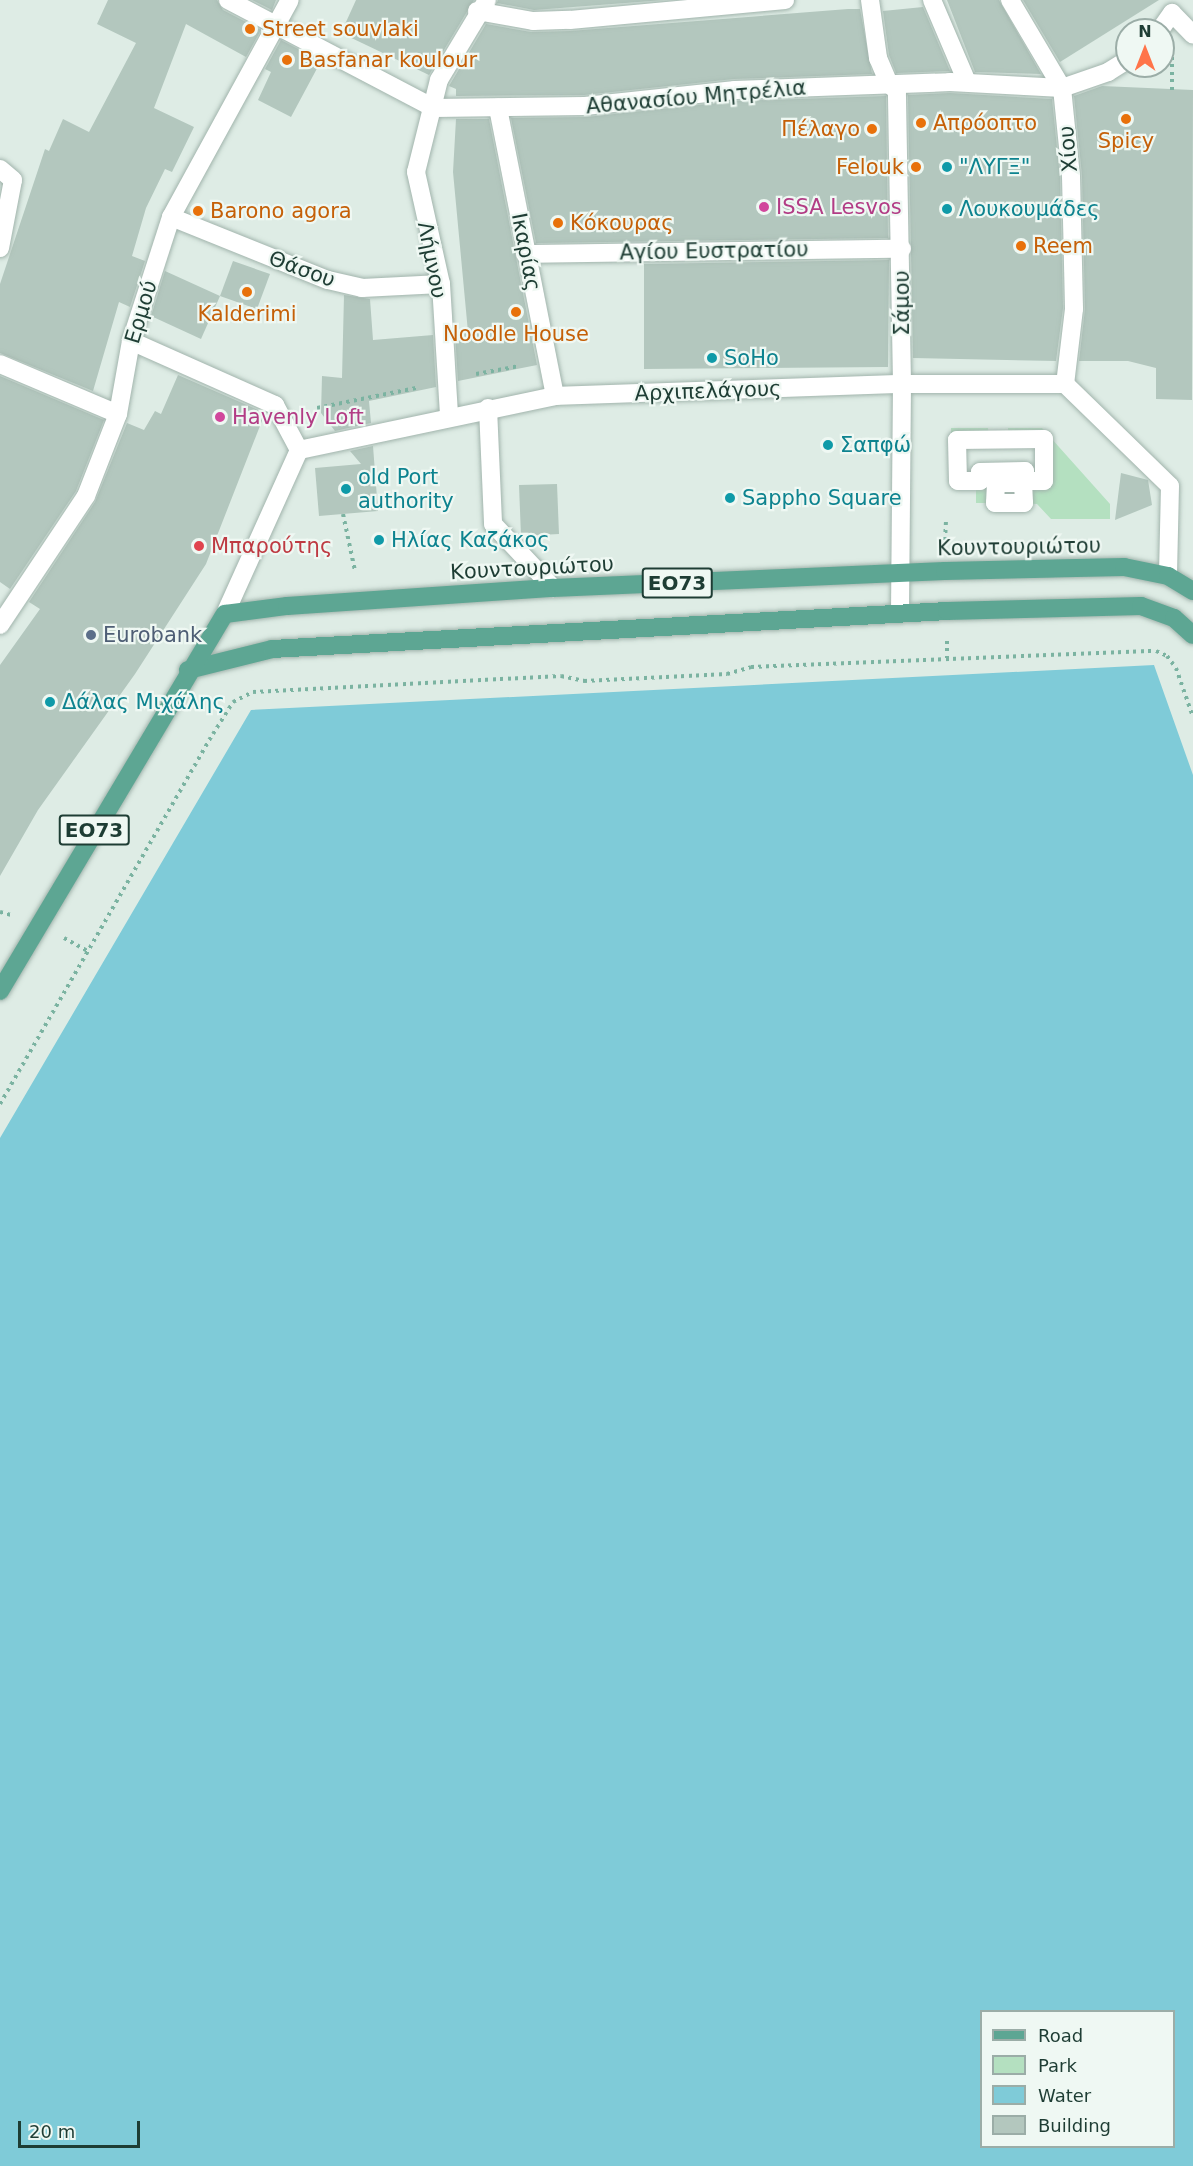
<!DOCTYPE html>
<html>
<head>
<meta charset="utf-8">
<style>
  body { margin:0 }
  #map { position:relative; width:1193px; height:2166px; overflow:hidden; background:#deece5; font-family:"DejaVu Sans",sans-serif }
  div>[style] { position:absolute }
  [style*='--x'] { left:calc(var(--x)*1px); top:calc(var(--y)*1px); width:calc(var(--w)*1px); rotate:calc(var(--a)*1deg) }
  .green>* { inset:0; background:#b4e0c0 }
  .water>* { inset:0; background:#7fcbd8 }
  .building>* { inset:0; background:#b3c7be }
  .path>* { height:4px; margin-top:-2px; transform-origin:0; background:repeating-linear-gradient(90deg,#7bb3a1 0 3px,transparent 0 7.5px) }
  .roads { filter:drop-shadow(0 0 2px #a1b4ac) drop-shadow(0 0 2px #a1b4ac) }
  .service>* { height:18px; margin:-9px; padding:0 9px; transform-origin:9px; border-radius:9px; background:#fff }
  .pedestrian>* { height:18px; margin:-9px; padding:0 9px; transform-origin:9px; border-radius:9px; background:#fff }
  .minor>* { height:18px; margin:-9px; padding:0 9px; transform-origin:9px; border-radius:9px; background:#fff }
  .primary>* { height:18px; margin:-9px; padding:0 9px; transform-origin:9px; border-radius:9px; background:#5da693 }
  .dots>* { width:16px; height:16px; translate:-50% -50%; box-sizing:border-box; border:3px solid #eff8f3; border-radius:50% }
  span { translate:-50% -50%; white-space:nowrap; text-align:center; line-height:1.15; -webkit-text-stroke:4.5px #eff8f3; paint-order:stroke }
  .shield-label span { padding:2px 4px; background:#eff8f3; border:2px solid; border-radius:4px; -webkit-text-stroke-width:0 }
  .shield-label { font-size:20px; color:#1e3d34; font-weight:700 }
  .food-label { font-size:21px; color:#c56008 }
  .left { translate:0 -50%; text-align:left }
  .right { translate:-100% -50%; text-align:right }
  .street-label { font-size:21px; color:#1e3d34 }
  .culture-label { font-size:21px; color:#0d838f }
  .hotel-label { font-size:21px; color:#b23c85 }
  .health-label { font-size:21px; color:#be3a42 }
  .service-label { font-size:21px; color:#4e5e75 }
  .legend { position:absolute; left:980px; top:2010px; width:195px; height:138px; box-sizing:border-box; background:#eff8f3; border:2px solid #9bada7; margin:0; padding:8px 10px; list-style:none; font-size:18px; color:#1e3d34 }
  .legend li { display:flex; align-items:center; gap:12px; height:30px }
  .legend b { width:30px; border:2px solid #9bada7 }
  .north { position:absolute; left:1115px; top:18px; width:60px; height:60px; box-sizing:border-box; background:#eff8f3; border:2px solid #9bada7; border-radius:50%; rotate:0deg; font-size:16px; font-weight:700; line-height:24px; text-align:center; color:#1e3d34 }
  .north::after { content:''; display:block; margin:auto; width:21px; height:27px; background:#ff7449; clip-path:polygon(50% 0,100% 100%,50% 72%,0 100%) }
  .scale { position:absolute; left:18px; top:2121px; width:122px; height:27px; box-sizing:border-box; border:3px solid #1e3d34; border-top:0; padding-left:8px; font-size:18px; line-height:21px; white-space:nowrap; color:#1e3d34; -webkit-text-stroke:4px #eff8f3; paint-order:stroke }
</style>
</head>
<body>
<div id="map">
  <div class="green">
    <div style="clip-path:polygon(951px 428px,988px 428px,989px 440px,957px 439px,957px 482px,1045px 481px,1043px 439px,1008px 440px,1008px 428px,1042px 428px,1110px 504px,1110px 519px,1051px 519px,1037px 504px,1024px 503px,1023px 484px,996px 483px,995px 503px,976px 503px,976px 488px,952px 488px)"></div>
  </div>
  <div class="water">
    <div style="clip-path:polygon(evenodd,1154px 665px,1193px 775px,1193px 2166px,0 2166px,0 1138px,251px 710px,1154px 665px,982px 2012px,1174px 2012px,1174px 2146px,982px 2146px,982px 2012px)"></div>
  </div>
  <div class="building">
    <div style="clip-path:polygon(108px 0,217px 0,223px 10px,261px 30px,246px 57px,186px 24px,154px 108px,194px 127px,172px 172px,165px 169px,146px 208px,132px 256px,145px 261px,130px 307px,119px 302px,93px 391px,0 353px,0 284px,45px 149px,49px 151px,63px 119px,89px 132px,136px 43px,97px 24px)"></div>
    <div style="clip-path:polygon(252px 0,276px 0,272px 10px)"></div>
    <div style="clip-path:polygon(356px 0,474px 0,429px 75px,341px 33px)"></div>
    <div style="clip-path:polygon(498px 0,664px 0,534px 10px,497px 3px)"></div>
    <div style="clip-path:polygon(947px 0,999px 0,1041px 74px,975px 72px)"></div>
    <div style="clip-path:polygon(1023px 0,1159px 0,1060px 62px)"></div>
    <div style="clip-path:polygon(923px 7px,950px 71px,896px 73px,889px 55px,883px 11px)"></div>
    <div style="clip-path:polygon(848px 9px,860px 9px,872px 74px,734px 79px,584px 95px,456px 96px,456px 89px,449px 86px,486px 24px,531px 32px,570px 31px)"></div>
    <div style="clip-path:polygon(281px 40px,321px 61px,291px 117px,258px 100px,271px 72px,265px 69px)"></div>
    <div style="clip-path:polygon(1102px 86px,1193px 90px,1192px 400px,1156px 399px,1156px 368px,1128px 361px,1079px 361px,1085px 309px,1082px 176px,1074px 96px)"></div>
    <div style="clip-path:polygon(950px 93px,1052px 99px,1060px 177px,1063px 308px,1056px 361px,913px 358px,908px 95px)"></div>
    <div style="clip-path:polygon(886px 96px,888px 238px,536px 243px,511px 118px,586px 117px,736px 101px)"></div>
    <div style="clip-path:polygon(456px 119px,489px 119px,537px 365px,458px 381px,455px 333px,468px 332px,453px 172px)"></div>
    <div style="clip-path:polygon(889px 260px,888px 367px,644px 369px,644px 264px)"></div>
    <div style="clip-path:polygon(233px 261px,270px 274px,257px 309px,220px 296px)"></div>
    <div style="clip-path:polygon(165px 271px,220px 296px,201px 339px,151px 316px)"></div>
    <div style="clip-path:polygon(344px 295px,370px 299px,373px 340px,433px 335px,436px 387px,369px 401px,371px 423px,335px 431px,321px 413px,322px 376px,342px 378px)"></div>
    <div style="clip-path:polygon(178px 375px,265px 413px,206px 564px,135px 674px,38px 810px,0 876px,0 665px,40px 609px,29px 602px,95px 502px,127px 423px,144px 430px,155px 411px,161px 414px)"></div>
    <div style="clip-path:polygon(0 376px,104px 420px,76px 491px,10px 589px,0 582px)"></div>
    <div style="clip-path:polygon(373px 446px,378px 511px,319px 516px,315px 468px,361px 464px,350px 451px)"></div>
    <div style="clip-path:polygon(1121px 473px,1148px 480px,1152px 505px,1115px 520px)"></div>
    <div style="clip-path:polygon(557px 484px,559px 534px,521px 536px,519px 485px)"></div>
  </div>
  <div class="path">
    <div style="--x:1172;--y:57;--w:33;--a:90"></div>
    <div style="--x:476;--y:374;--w:44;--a:-10.5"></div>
    <div style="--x:317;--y:408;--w:101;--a:-11.4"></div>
    <div style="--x:343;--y:514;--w:58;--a:78.1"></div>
    <div style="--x:945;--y:540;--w:22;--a:-87"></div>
    <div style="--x:947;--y:641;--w:17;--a:90"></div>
    <div style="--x:0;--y:912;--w:11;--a:15"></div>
    <div style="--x:64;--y:938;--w:29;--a:29"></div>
    <div style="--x:0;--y:1104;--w:427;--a:-60.1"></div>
    <div style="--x:213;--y:734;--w:38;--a:-58"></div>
    <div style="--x:233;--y:702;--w:22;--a:-27"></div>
    <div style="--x:253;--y:692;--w:308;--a:-3"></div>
    <div style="--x:561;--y:676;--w:24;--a:12"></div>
    <div style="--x:584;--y:681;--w:143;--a:-2.8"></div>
    <div style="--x:727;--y:674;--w:25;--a:-16"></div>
    <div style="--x:751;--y:667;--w:405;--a:-2.3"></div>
    <div style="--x:1156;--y:651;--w:12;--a:24"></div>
    <div style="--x:1167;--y:656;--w:15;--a:53"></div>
    <div style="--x:1176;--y:668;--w:52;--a:70.9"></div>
  </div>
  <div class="roads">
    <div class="service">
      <div style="--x:488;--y:408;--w:116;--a:87.5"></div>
      <div style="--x:493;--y:524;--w:88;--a:46.8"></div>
    </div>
    <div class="pedestrian">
      <div style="--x:932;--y:0;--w:89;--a:66.9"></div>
      <div style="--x:1010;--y:0;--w:102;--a:59.4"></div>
      <div style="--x:1172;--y:13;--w:30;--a:46"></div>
      <div style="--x:171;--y:217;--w:169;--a:21.9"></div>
      <div style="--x:328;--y:280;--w:35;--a:13"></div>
      <div style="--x:362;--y:288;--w:79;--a:-2.9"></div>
      <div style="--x:441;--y:284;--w:132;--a:86.5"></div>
      <div style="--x:0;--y:248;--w:69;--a:-79.2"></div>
      <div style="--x:525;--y:254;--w:377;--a:-0.8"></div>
      <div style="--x:0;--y:364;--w:128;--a:23"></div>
      <div style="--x:555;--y:396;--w:347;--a:-2"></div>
      <div style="--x:902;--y:384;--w:293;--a:-91"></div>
      <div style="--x:897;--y:91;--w:11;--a:-139"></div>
      <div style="--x:1044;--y:439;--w:42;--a:90"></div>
      <div style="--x:1044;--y:481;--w:19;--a:180"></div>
      <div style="--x:1025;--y:481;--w:10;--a:-90"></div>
      <div style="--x:1025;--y:471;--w:45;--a:178.7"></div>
      <div style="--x:980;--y:472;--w:9;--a:90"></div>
      <div style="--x:980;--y:481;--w:22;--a:180"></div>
      <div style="--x:958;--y:481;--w:41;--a:-91.4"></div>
      <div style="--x:957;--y:440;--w:87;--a:-0.7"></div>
      <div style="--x:996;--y:483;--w:27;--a:0"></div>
      <div style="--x:1023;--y:483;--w:20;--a:87"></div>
      <div style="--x:1024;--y:503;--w:29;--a:180"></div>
      <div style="--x:995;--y:503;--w:20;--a:-87"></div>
      <div style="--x:0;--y:625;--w:155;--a:-56.3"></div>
      <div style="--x:86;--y:496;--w:88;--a:-68.7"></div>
      <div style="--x:118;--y:414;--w:74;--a:-79.9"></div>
      <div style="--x:131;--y:341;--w:130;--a:-72.1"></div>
      <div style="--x:171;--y:217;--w:247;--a:-61.3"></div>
    </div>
    <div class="minor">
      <div style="--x:228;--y:0;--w:233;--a:27.7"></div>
      <div style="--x:434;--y:108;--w:151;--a:-0.8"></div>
      <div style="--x:585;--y:106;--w:151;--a:-6.1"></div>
      <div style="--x:735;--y:90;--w:215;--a:-2.1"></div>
      <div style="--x:950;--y:82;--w:112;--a:3.1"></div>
      <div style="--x:1062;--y:88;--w:49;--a:-19.2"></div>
      <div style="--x:1108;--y:72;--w:22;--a:-32"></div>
      <div style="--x:870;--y:0;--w:59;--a:82.1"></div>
      <div style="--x:878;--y:58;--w:28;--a:67"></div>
      <div style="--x:477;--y:11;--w:57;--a:10.1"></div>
      <div style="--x:533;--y:21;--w:37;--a:-2"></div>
      <div style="--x:570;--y:20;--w:216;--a:-5.3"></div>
      <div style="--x:1160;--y:30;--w:21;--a:-55"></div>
      <div style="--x:1062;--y:88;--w:88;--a:84.2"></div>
      <div style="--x:1071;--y:176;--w:133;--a:88.7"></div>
      <div style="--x:1074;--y:309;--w:76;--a:96.8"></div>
      <div style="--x:0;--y:169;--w:17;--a:40"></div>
      <div style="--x:441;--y:284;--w:115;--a:-102.6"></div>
      <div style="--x:416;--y:172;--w:95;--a:-76"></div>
      <div style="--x:439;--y:80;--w:93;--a:-59"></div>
      <div style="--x:131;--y:341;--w:158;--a:24"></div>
      <div style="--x:275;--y:405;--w:51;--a:61.9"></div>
      <div style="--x:900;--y:613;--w:229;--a:-89.5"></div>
      <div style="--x:902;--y:384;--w:163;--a:0"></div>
      <div style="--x:1065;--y:384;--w:146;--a:44.2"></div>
      <div style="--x:1170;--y:486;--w:90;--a:91.3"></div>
      <div style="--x:225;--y:614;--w:180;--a:-65.7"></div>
      <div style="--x:299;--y:450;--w:262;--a:-11.9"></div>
      <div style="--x:555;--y:396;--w:294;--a:-101.2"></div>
    </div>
    <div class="primary">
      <div style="--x:188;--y:670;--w:87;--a:-14"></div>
      <div style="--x:272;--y:649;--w:676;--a:-3.22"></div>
      <div style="--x:947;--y:611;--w:194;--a:-1.5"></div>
      <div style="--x:1141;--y:606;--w:35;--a:20"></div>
      <div style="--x:1174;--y:618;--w:25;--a:42"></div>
      <div style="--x:0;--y:991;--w:439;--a:-59.2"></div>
      <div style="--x:225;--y:614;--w:63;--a:-7.4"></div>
      <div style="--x:287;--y:606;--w:267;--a:-3.9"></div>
      <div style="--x:553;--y:588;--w:392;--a:-2.5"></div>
      <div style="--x:945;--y:571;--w:179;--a:-1.3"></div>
      <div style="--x:1124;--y:567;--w:45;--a:11.6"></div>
      <div style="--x:1168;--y:576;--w:29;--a:31"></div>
    </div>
  </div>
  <div class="dots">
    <div style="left:250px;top:29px;background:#e8710a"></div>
    <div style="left:287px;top:60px;background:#e8710a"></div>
    <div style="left:1126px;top:119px;background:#e8710a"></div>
    <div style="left:921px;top:123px;background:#e8710a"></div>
    <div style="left:872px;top:129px;background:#e8710a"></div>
    <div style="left:916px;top:167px;background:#e8710a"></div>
    <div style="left:947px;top:167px;background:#0f9aa8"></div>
    <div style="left:764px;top:207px;background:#d1479c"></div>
    <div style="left:947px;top:209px;background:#0f9aa8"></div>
    <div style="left:198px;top:211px;background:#e8710a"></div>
    <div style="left:558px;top:223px;background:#e8710a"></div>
    <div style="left:1021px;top:246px;background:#e8710a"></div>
    <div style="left:247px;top:292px;background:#e8710a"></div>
    <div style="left:516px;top:312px;background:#e8710a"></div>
    <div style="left:712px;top:358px;background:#0f9aa8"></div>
    <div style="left:220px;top:417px;background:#d1479c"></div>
    <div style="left:828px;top:445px;background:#0f9aa8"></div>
    <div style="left:346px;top:489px;background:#0f9aa8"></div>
    <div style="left:730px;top:498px;background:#0f9aa8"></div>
    <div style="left:379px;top:540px;background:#0f9aa8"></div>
    <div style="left:199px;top:546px;background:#e0444e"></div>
    <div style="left:91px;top:635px;background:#5c6f8a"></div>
    <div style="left:50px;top:702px;background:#0f9aa8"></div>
  </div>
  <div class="shield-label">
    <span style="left:677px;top:583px">ΕΟ73</span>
    <span style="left:94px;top:830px">ΕΟ73</span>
  </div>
  <div class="food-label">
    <span class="left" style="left:262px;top:29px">Street souvlaki</span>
    <span class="left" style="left:299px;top:60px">Basfanar koulour</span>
    <span class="left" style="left:933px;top:123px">Απρόοπτο</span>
    <span class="right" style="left:860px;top:129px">Πέλαγο</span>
    <span style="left:1126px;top:141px">Spicy</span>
    <span class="right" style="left:904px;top:167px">Felouk</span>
    <span class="left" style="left:210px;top:211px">Barono agora</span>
    <span class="left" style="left:570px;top:223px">Κόκουρας</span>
    <span class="left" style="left:1033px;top:246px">Reem</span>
    <span style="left:247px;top:314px">Kalderimi</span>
    <span style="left:516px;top:334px">Noodle House</span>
  </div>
  <div class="street-label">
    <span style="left:696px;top:97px;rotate:-5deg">Αθανασίου Μητρέλια</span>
    <span style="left:1068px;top:149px;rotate:-95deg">Χίου</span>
    <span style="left:714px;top:251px;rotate:-1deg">Αγίου Ευστρατίου</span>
    <span style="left:526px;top:252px;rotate:79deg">Ικαρίας</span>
    <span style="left:432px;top:260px;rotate:79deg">Λήμνου</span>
    <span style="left:302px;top:269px;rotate:20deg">Θάσου</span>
    <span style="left:902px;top:303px;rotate:-90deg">Σάμου</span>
    <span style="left:141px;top:312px;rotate:-73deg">Ερμού</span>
    <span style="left:708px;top:391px;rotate:-2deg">Αρχιπελάγους</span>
    <span style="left:1019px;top:547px;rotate:-1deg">Κουντουριώτου</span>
    <span style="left:532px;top:568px;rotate:-3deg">Κουντουριώτου</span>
  </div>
  <div class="culture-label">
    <span class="left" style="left:959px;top:167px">"ΛΥΓΞ"</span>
    <span class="left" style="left:959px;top:209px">Λουκουμάδες</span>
    <span class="left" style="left:724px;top:358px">SoΗo</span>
    <span class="left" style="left:840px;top:445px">Σαπφώ</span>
    <span class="left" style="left:358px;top:489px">old Port<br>authority</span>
    <span class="left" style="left:742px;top:498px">Sappho Square</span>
    <span class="left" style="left:391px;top:540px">Ηλίας Καζάκος</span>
    <span class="left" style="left:62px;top:702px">Δάλας Μιχάλης</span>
  </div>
  <div class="hotel-label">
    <span class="left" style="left:776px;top:207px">ISSA Lesvos</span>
    <span class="left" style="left:232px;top:417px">Havenly Loft</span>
  </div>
  <div class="health-label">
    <span class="left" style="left:211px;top:546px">Μπαρούτης</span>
  </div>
  <div class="service-label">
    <span class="left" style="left:103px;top:635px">Eurobank</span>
  </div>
  <ul class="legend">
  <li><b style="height:8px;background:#5da693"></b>Road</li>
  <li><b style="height:16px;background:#b4e0c0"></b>Park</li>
  <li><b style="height:16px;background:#7fcbd8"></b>Water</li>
  <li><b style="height:16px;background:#b3c7be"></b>Building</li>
  </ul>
  <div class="north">N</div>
  <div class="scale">20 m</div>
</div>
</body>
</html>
